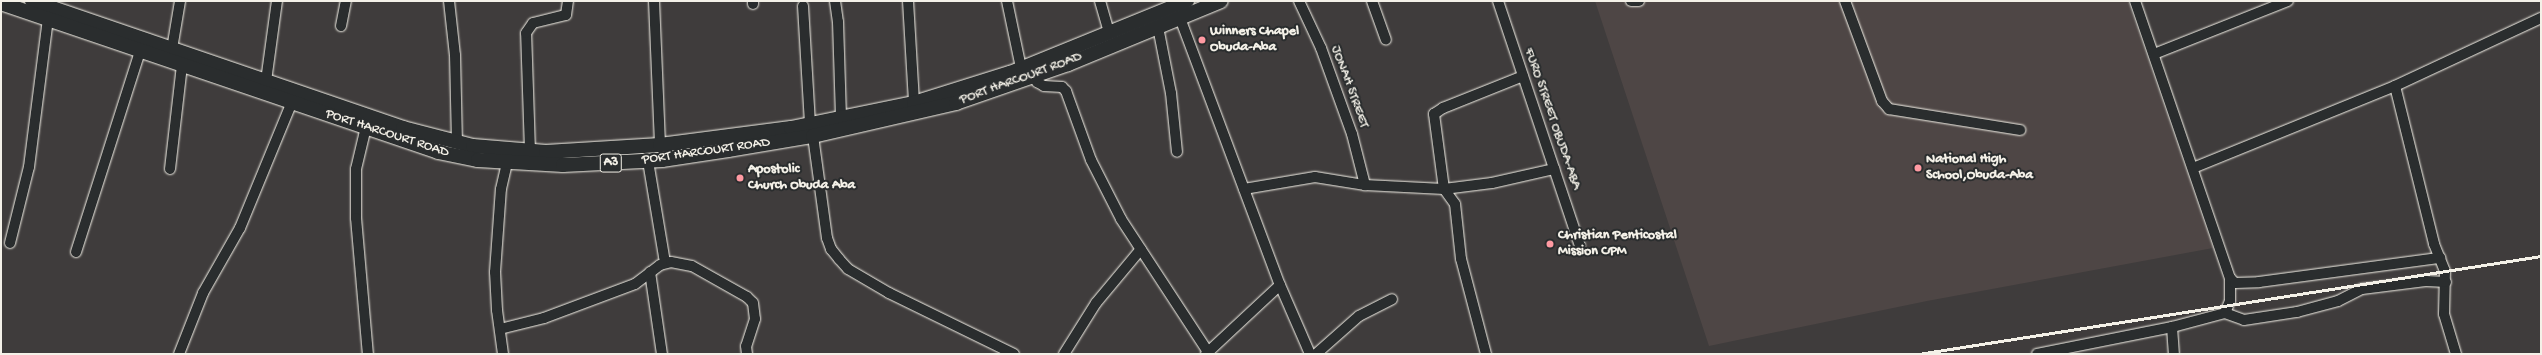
<!DOCTYPE html>
<html>
<head>
<meta charset="utf-8">
<style>
  body { margin:0 }
  #map { position:relative; width:2542px; height:355px; overflow:hidden; background:#3f3c3c; font-family:"Gochi Hand",sans-serif }
  div>[style] { position:absolute }
  [style*='--x'] { left:calc(var(--x)*1px); top:calc(var(--y)*1px); width:calc(var(--w)*1px); rotate:calc(var(--a)*1deg) }
  .built>* { inset:0; background:#4e4645 }
  .roads { filter:drop-shadow(0 0 1px #f4f1e8) drop-shadow(0 0 1px #f4f1e8) }
  .minor>* { height:10px; margin:-5px; padding:0 5px; transform-origin:5px; border-radius:5px; background:#2a2d2e }
  .highway>* { height:14px; margin:-7px; padding:0 7px; transform-origin:7px; border-radius:7px; background:#2a2d2e }
  .rail>* { height:3px; margin:-1.5px; padding:0 1.5px; transform-origin:1.5px; border-radius:1.5px; background:#f4f1e8 }
  .dots>* { width:11px; height:11px; translate:-50% -50%; box-sizing:border-box; border:2px solid #2a2d2e; border-radius:50% }
  span { translate:-50% -50%; white-space:nowrap; text-align:center; line-height:1.15; -webkit-text-stroke:4px #2a2d2e; paint-order:stroke }
  .shield-label span { padding:1px 3px; background:#2a2d2e; border:1px solid; border-radius:3px; -webkit-text-stroke-width:0 }
  .shield-label { font-size:13px; color:#f4f1e8; font-weight:700 }
  .poi-label { font-size:14px; color:#f4f1e8; font-weight:700 }
  .left { translate:0 -50%; text-align:left }
  .street-label { font-size:14px; color:#f4f1e8 }
  .frame { position:absolute; inset:0; border:2px solid #f4f1e8; pointer-events:none }
</style>
</head>
<body>
<div id="map">
  <div class="built">
    <div style="clip-path:polygon(1595px 1px,2128px 1px,2213px 248px,1927px 301px,1709px 346px)"></div>
  </div>
  <div class="roads">
    <div class="minor">
      <div style="--x:449;--y:1;--w:54;--a:83.7"></div>
      <div style="--x:455;--y:55;--w:88;--a:88.7"></div>
      <div style="--x:654;--y:1;--w:144;--a:87.6"></div>
      <div style="--x:835;--y:1;--w:21;--a:82"></div>
      <div style="--x:838;--y:22;--w:96;--a:88.2"></div>
      <div style="--x:908;--y:1;--w:102;--a:86.6"></div>
      <div style="--x:1007;--y:1;--w:68;--a:78.2"></div>
      <div style="--x:1100;--y:1;--w:33;--a:74"></div>
      <div style="--x:1299;--y:1;--w:52;--a:64.9"></div>
      <div style="--x:1321;--y:48;--w:91;--a:70.2"></div>
      <div style="--x:1352;--y:134;--w:53;--a:75.7"></div>
      <div style="--x:1372;--y:1;--w:41;--a:70.3"></div>
      <div style="--x:1498;--y:1;--w:258;--a:71.5"></div>
      <div style="--x:1631;--y:1;--w:8;--a:0"></div>
      <div style="--x:1845;--y:1;--w:107;--a:69.7"></div>
      <div style="--x:1882;--y:101;--w:11;--a:49"></div>
      <div style="--x:1889;--y:109;--w:133;--a:9.1"></div>
      <div style="--x:2135;--y:1;--w:293;--a:71.1"></div>
      <div style="--x:2230;--y:278;--w:23;--a:90"></div>
      <div style="--x:2230;--y:301;--w:13;--a:113"></div>
      <div style="--x:2225;--y:313;--w:55;--a:165.2"></div>
      <div style="--x:2172;--y:327;--w:27;--a:86"></div>
      <div style="--x:753;--y:4;--w:3;--a:-90"></div>
      <div style="--x:803;--y:6;--w:119;--a:86.6"></div>
      <div style="--x:1180;--y:18;--w:285;--a:69.5"></div>
      <div style="--x:1280;--y:285;--w:75;--a:66.5"></div>
      <div style="--x:341;--y:26;--w:25;--a:-79"></div>
      <div style="--x:1158;--y:27;--w:67;--a:78.9"></div>
      <div style="--x:1171;--y:93;--w:59;--a:84.2"></div>
      <div style="--x:172;--y:49;--w:49;--a:-80.5"></div>
      <div style="--x:2154;--y:54;--w:144;--a:-21.6"></div>
      <div style="--x:1034;--y:76;--w:7;--a:63"></div>
      <div style="--x:1037;--y:82;--w:8;--a:30"></div>
      <div style="--x:1044;--y:86;--w:18;--a:3"></div>
      <div style="--x:1062;--y:87;--w:6;--a:45"></div>
      <div style="--x:1066;--y:91;--w:73;--a:70.1"></div>
      <div style="--x:1091;--y:160;--w:66;--a:63"></div>
      <div style="--x:1121;--y:219;--w:159;--a:56.8"></div>
      <div style="--x:266;--y:81;--w:81;--a:-82.2"></div>
      <div style="--x:2395;--y:86;--w:163;--a:76.1"></div>
      <div style="--x:2434;--y:244;--w:29;--a:68"></div>
      <div style="--x:2445;--y:271;--w:43;--a:91.3"></div>
      <div style="--x:2444;--y:314;--w:42;--a:73.3"></div>
      <div style="--x:366;--y:127;--w:43;--a:103.4"></div>
      <div style="--x:356;--y:169;--w:49;--a:90"></div>
      <div style="--x:356;--y:218;--w:137;--a:85"></div>
      <div style="--x:813;--y:136;--w:103;--a:82.2"></div>
      <div style="--x:827;--y:238;--w:12;--a:70"></div>
      <div style="--x:831;--y:249;--w:13;--a:51"></div>
      <div style="--x:839;--y:259;--w:13;--a:48"></div>
      <div style="--x:848;--y:269;--w:48;--a:30.3"></div>
      <div style="--x:889;--y:293;--w:139;--a:26"></div>
      <div style="--x:530;--y:151;--w:118;--a:-91.9"></div>
      <div style="--x:526;--y:33;--w:12;--a:-55"></div>
      <div style="--x:533;--y:23;--w:34;--a:-14"></div>
      <div style="--x:566;--y:15;--w:14;--a:-82"></div>
      <div style="--x:648;--y:161;--w:103;--a:80.5"></div>
      <div style="--x:2193;--y:168;--w:218;--a:-22.1"></div>
      <div style="--x:2395;--y:86;--w:161;--a:-25"></div>
      <div style="--x:170;--y:169;--w:105;--a:-83.4"></div>
      <div style="--x:1244;--y:189;--w:72;--a:-9.6"></div>
      <div style="--x:1315;--y:177;--w:51;--a:9.1"></div>
      <div style="--x:1365;--y:185;--w:79;--a:2.9"></div>
      <div style="--x:1444;--y:189;--w:48;--a:-7.1"></div>
      <div style="--x:1492;--y:183;--w:64;--a:-12.7"></div>
      <div style="--x:10;--y:243;--w:78;--a:-76"></div>
      <div style="--x:29;--y:167;--w:149;--a:-82.7"></div>
      <div style="--x:76;--y:252;--w:211;--a:-72.3"></div>
      <div style="--x:650;--y:272;--w:83;--a:81.7"></div>
      <div style="--x:2230;--y:278;--w:7;--a:45"></div>
      <div style="--x:2235;--y:283;--w:24;--a:-2"></div>
      <div style="--x:2259;--y:282;--w:183;--a:-7.6"></div>
      <div style="--x:2225;--y:313;--w:20;--a:20"></div>
      <div style="--x:2244;--y:320;--w:54;--a:-8.6"></div>
      <div style="--x:2297;--y:312;--w:42;--a:-15"></div>
      <div style="--x:2338;--y:301;--w:27;--a:-27"></div>
      <div style="--x:2362;--y:289;--w:64;--a:-7.1"></div>
      <div style="--x:2426;--y:281;--w:20;--a:3"></div>
      <div style="--x:500;--y:329;--w:45;--a:-14"></div>
      <div style="--x:544;--y:318;--w:97;--a:-20.5"></div>
      <div style="--x:635;--y:284;--w:31;--a:-37"></div>
      <div style="--x:660;--y:265;--w:11;--a:-15"></div>
      <div style="--x:671;--y:262;--w:21;--a:11"></div>
      <div style="--x:692;--y:266;--w:63;--a:29.4"></div>
      <div style="--x:747;--y:297;--w:8;--a:45"></div>
      <div style="--x:753;--y:303;--w:16;--a:83"></div>
      <div style="--x:755;--y:319;--w:28;--a:108"></div>
      <div style="--x:746;--y:346;--w:8;--a:83"></div>
      <div style="--x:179;--y:354;--w:66;--a:-68.5"></div>
      <div style="--x:203;--y:293;--w:75;--a:-60.4"></div>
      <div style="--x:240;--y:228;--w:136;--a:-67.6"></div>
      <div style="--x:503;--y:354;--w:44;--a:-97.8"></div>
      <div style="--x:497;--y:310;--w:38;--a:-93"></div>
      <div style="--x:495;--y:272;--w:83;--a:-85.9"></div>
      <div style="--x:501;--y:189;--w:27;--a:-77"></div>
      <div style="--x:1064;--y:354;--w:60;--a:-57.9"></div>
      <div style="--x:1096;--y:303;--w:70;--a:-50.2"></div>
      <div style="--x:1206;--y:354;--w:101;--a:-43"></div>
      <div style="--x:1316;--y:354;--w:57;--a:-41.5"></div>
      <div style="--x:1359;--y:316;--w:37;--a:-27"></div>
      <div style="--x:1486;--y:354;--w:98;--a:-104.7"></div>
      <div style="--x:1461;--y:259;--w:55;--a:-96.2"></div>
      <div style="--x:1455;--y:204;--w:19;--a:-126"></div>
      <div style="--x:1444;--y:189;--w:76;--a:-97.6"></div>
      <div style="--x:1434;--y:114;--w:11;--a:-34"></div>
      <div style="--x:1443;--y:108;--w:86;--a:-21.8"></div>
      <div style="--x:2037;--y:354;--w:138;--a:-11.3"></div>
    </div>
    <div class="highway">
      <div style="--x:32;--y:1;--w:392;--a:18.9"></div>
      <div style="--x:403;--y:128;--w:72;--a:14.4"></div>
      <div style="--x:473;--y:146;--w:73;--a:4.7"></div>
      <div style="--x:546;--y:152;--w:114;--a:-3.5"></div>
      <div style="--x:660;--y:145;--w:132;--a:-7.4"></div>
      <div style="--x:791;--y:128;--w:126;--a:-11.5"></div>
      <div style="--x:914;--y:103;--w:101;--a:-17.4"></div>
      <div style="--x:1010;--y:73;--w:191;--a:-22.1"></div>
      <div style="--x:1;--y:3;--w:462;--a:18.8"></div>
      <div style="--x:438;--y:152;--w:41;--a:11.3"></div>
      <div style="--x:478;--y:160;--w:85;--a:3.4"></div>
      <div style="--x:563;--y:165;--w:99;--a:-2.9"></div>
      <div style="--x:662;--y:160;--w:67;--a:-8.6"></div>
      <div style="--x:728;--y:150;--w:86;--a:-9.4"></div>
      <div style="--x:813;--y:136;--w:147;--a:-13"></div>
      <div style="--x:956;--y:103;--w:119;--a:-19.2"></div>
      <div style="--x:1068;--y:64;--w:165;--a:-22.4"></div>
    </div>
  </div>
  <div class="rail">
    <div style="--x:1918;--y:354;--w:631;--a:-8.94"></div>
  </div>
  <div class="dots">
    <div style="left:1202px;top:40px;background:#ff9aa2"></div>
    <div style="left:1918px;top:168px;background:#ff9aa2"></div>
    <div style="left:740px;top:178px;background:#ff9aa2"></div>
    <div style="left:1550px;top:244px;background:#ff9aa2"></div>
  </div>
  <div class="shield-label">
    <span style="left:611px;top:163px">A3</span>
  </div>
  <div class="poi-label">
    <span class="left" style="left:1210px;top:40px">Winners Chapel<br>Obuda-Aba</span>
    <span class="left" style="left:1926px;top:168px">National High<br>School,Obuda-Aba</span>
    <span class="left" style="left:748px;top:178px">Apostolic<br>Church Obuda Aba</span>
    <span class="left" style="left:1558px;top:244px">Christian Penticostal<br>Mission CPM</span>
  </div>
  <div class="street-label">
    <span style="left:1021px;top:79px;rotate:-20deg">PORT HARCOURT ROAD</span>
    <span style="left:1349px;top:87px;rotate:70deg">JONAH STREET</span>
    <span style="left:1552px;top:119px;rotate:71deg">FURO STREET OBUDA-ABA</span>
    <span style="left:387px;top:134px;rotate:18deg">PORT HARCOURT ROAD</span>
    <span style="left:706px;top:152px;rotate:-8deg">PORT HARCOURT ROAD</span>
  </div>
  <div class="frame"></div>
</div>
</body>
</html>
